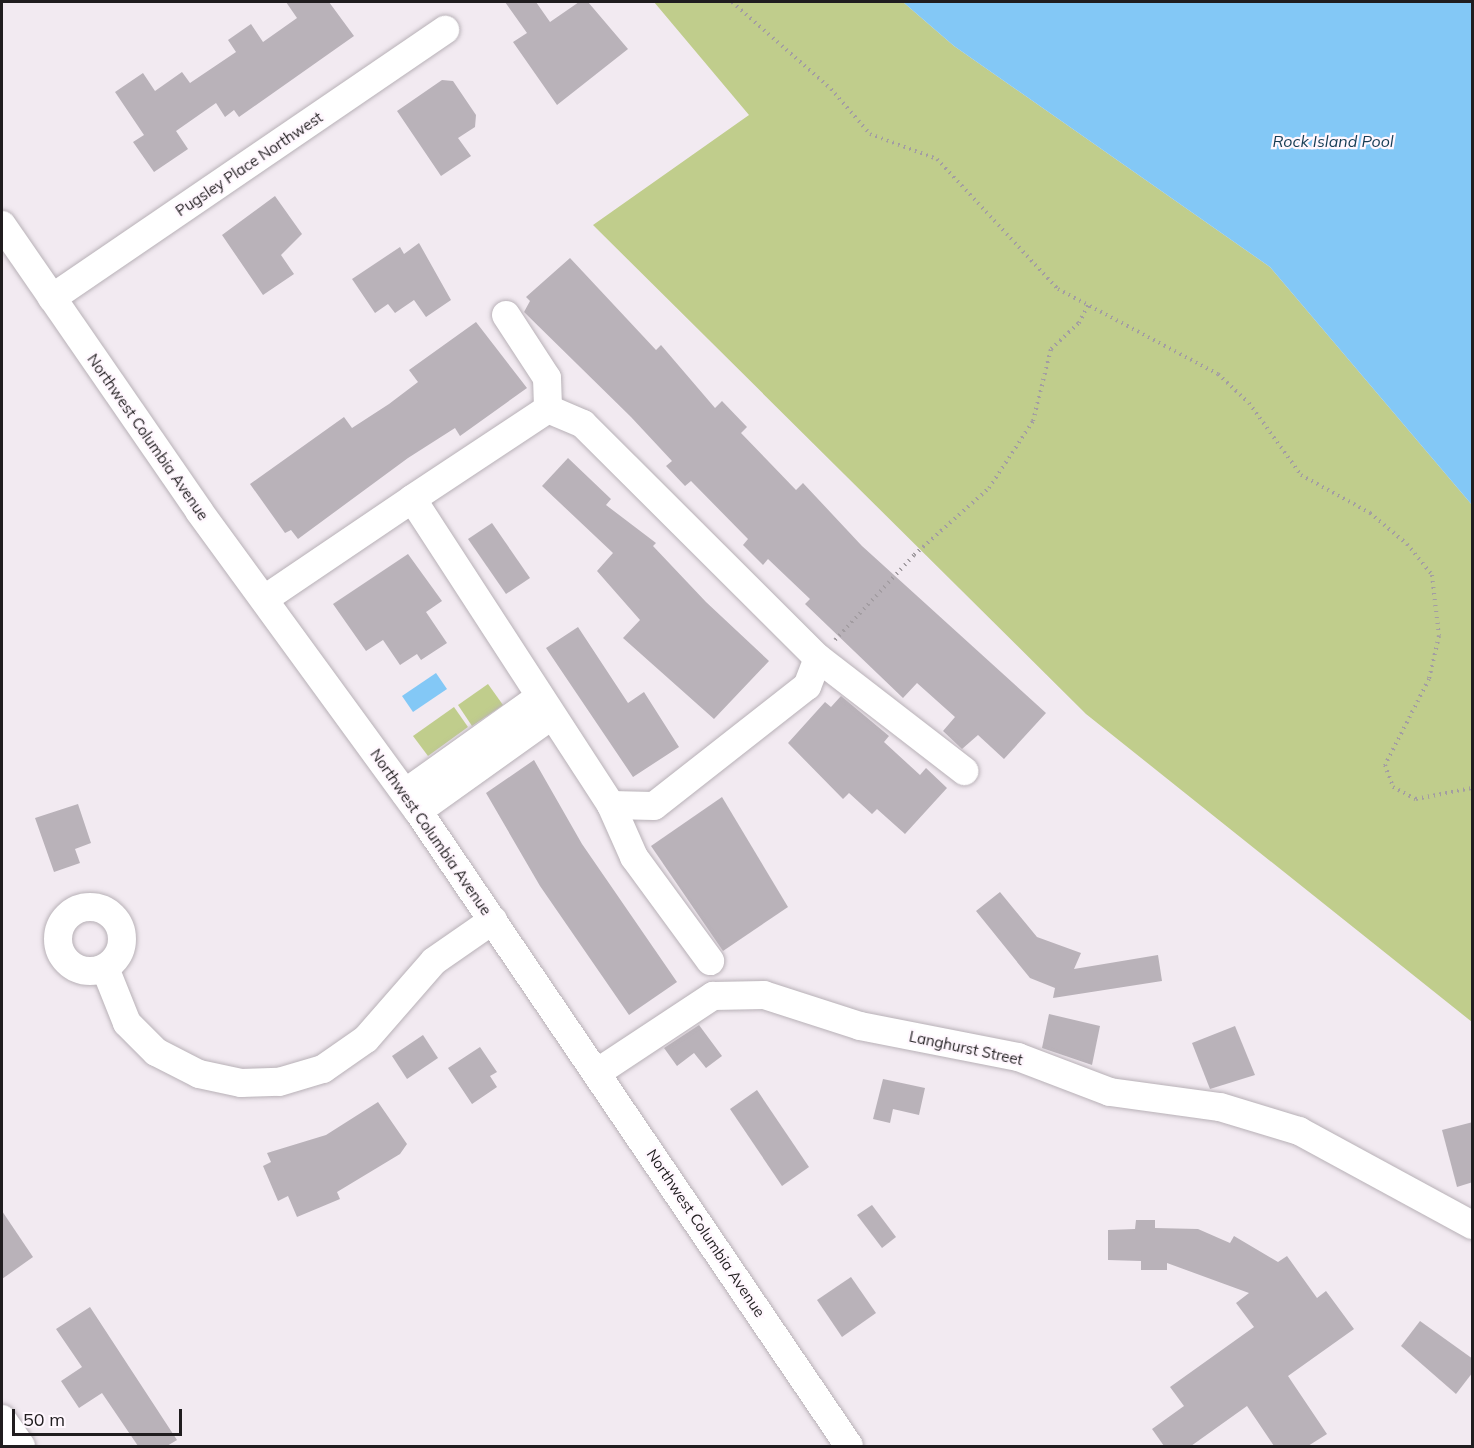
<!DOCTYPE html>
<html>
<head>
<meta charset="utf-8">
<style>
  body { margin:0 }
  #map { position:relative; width:1474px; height:1448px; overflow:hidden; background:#f2eaf1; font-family:Mulish,sans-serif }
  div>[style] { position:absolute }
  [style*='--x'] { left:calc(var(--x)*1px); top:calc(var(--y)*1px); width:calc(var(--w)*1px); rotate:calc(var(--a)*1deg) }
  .green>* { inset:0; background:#c0cd8c }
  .water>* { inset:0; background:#83c8f6 }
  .building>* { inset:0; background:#b9b2b9 }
  .path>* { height:4px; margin-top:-2px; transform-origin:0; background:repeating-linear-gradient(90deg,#a39da2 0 1.5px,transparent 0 6px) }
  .roads { filter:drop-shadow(0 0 2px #b8b1b7) drop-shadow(0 0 2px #b8b1b7) }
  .minor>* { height:28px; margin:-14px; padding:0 14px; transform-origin:14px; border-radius:14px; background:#fff }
  .minor>.ring { margin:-14px; padding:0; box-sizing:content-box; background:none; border:28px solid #fff; border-radius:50% }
  span { translate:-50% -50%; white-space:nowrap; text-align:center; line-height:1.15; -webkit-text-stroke:4.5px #fff7fe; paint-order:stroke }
  .street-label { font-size:15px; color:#201d1f }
  .water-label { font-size:16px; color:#153c54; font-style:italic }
  .frame { position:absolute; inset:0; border:3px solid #201d1f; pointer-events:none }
  .scale { position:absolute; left:12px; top:1409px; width:170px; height:27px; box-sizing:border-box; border:3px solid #201d1f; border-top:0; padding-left:8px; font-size:18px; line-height:21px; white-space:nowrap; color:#201d1f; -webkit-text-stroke:4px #fff7fe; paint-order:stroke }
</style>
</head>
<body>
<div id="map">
  <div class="green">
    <div style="clip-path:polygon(654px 2px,903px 2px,954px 46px,1270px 267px,1472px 505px,1472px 1022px,1086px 714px,593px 225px,749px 115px)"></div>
    <div style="clip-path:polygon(488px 684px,503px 705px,472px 726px,458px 705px)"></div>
    <div style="clip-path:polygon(454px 707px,468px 727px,428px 756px,413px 736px)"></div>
  </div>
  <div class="water">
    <div style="clip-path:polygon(903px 2px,1472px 2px,1472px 505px,1270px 267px,954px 46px)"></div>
    <div style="clip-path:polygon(436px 673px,447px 689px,413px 712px,402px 696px)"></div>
  </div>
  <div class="building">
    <div style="clip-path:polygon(286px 2px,329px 2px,354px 36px,239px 117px,234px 110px,225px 117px,216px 103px,176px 131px,188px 149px,154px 172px,133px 142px,144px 135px,115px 92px,143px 73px,155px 91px,182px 72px,190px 83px,236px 52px,228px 40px,251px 24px,263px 42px,297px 18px)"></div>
    <div style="clip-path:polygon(505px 2px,536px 2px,550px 22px,579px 2px,588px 2px,628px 49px,557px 105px,513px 42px,527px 33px)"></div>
    <div style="clip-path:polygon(442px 80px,453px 81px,476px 115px,475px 127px,458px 138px,471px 156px,441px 176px,397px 111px)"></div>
    <div style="clip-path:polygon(275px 196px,302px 234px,281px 255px,294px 274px,263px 295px,222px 235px)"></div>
    <div style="clip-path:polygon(419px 243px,451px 300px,426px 317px,414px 300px,395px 313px,388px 304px,375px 313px,352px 279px,400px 247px,404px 254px)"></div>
    <div style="clip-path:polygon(570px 258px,656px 350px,661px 345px,715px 408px,722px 401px,747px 427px,741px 433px,796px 490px,803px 483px,862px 546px,1046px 713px,1004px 759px,978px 735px,962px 749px,943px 731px,955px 717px,917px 683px,903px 698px,805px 604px,810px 599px,768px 559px,763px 565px,743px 545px,748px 539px,691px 481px,685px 486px,666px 466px,672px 461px,631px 417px,524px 312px,530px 301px,526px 297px)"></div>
    <div style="clip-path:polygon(476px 322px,527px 388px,460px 436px,455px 428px,408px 458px,298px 539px,291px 530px,285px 533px,250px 484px,344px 417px,352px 428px,389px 404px,418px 382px,409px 370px)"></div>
    <div style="clip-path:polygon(568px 458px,611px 499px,606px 505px,656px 543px,653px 546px,706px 602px,769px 661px,714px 719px,623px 638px,640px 620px,597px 571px,613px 553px,542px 486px)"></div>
    <div style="clip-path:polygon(492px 523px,530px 578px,506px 594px,468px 539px)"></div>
    <div style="clip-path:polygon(408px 554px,442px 601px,426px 612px,447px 643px,421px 660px,417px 654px,400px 665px,383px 640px,366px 651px,333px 604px)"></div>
    <div style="clip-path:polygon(578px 627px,628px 703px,644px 692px,679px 747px,633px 777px,546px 648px)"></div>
    <div style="clip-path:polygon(841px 696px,889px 736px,884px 742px,920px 775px,926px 768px,947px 788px,905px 834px,877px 809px,872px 814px,849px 793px,843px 799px,788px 743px,825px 702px,831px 707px)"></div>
    <div style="clip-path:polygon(534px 760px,582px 844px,677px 982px,629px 1015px,540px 886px,486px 793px)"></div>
    <div style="clip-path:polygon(722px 797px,788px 907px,723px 951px,651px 846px)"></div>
    <div style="clip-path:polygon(78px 804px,91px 843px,75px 849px,80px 863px,54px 872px,35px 818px)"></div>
    <div style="clip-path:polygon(1000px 892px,1037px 937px,1081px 953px,1074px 969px,1158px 955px,1162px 981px,1053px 998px,1055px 988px,1030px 978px,976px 911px)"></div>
    <div style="clip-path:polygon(1049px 1014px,1100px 1026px,1092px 1065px,1042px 1048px)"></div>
    <div style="clip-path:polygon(699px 1025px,722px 1056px,706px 1068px,694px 1053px,677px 1066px,664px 1048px)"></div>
    <div style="clip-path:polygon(1235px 1026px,1255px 1075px,1210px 1089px,1192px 1043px)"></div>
    <div style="clip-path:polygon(423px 1035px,438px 1058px,407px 1079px,392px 1056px)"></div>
    <div style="clip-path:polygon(480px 1047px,497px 1072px,490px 1076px,497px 1087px,472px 1104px,448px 1068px)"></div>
    <div style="clip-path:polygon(883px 1079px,925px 1088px,919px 1115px,893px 1109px,890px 1123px,873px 1119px)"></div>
    <div style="clip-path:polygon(757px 1090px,809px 1167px,782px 1186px,730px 1109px)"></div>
    <div style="clip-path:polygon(378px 1102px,407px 1144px,400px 1154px,337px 1192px,340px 1199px,297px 1217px,288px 1196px,278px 1201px,263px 1166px,271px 1162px,267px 1153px,326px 1135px)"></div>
    <div style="clip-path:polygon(1473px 1122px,1473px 1182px,1457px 1187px,1442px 1130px)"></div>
    <div style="clip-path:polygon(872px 1205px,896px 1237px,882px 1248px,857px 1215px)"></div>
    <div style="clip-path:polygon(2px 1211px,33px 1257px,2px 1279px)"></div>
    <div style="clip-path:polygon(1136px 1220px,1155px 1220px,1155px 1228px,1198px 1229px,1230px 1243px,1234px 1236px,1278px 1262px,1287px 1256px,1317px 1298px,1326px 1291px,1354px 1329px,1288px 1376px,1327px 1434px,1308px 1446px,1274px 1446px,1247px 1406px,1191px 1446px,1164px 1446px,1152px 1429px,1184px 1406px,1170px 1387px,1254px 1327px,1236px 1303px,1249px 1293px,1167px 1263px,1167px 1270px,1141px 1270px,1141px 1261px,1108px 1260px,1108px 1230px,1135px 1229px)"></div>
    <div style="clip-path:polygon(851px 1277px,876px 1313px,842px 1337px,817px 1300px)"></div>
    <div style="clip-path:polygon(90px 1307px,177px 1440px,167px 1446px,138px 1446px,102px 1393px,79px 1408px,61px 1381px,82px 1367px,56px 1329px)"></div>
    <div style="clip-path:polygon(1420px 1321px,1473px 1359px,1473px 1372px,1456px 1394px,1401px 1346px)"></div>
  </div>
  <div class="path">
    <div style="--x:732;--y:2;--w:132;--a:41.3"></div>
    <div style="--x:831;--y:89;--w:60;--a:49.1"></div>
    <div style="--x:870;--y:134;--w:72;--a:20.5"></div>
    <div style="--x:937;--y:159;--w:178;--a:47.1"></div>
    <div style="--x:1058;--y:289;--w:181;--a:28"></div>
    <div style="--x:1218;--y:374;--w:42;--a:43.1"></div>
    <div style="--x:1249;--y:403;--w:89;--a:54.2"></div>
    <div style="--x:1301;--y:475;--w:79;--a:28.8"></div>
    <div style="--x:1370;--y:513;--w:48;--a:40"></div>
    <div style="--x:1407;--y:544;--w:40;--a:51"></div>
    <div style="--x:1432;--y:575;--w:61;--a:83.5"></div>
    <div style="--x:1439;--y:636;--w:44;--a:103.1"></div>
    <div style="--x:1429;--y:679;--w:97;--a:117.1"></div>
    <div style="--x:1385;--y:765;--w:23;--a:70"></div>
    <div style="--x:1393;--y:787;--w:26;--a:28"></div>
    <div style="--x:1416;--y:799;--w:57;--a:-11.1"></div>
    <div style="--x:835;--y:640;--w:116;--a:-47.1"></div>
    <div style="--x:914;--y:555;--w:101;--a:-41.8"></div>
    <div style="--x:989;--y:488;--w:80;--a:-56.7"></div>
    <div style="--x:1033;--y:421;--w:74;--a:-76"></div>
    <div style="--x:1051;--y:349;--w:38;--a:-43"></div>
    <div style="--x:1079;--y:323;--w:20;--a:-63"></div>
  </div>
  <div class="roads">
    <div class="minor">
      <div style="--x:2;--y:225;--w:347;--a:55.4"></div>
      <div style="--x:199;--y:511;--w:371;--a:53.9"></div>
      <div style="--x:418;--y:811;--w:767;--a:55.83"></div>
      <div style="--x:52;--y:298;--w:476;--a:-34.3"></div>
      <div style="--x:506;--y:315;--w:75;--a:56.9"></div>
      <div style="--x:547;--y:378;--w:31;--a:88"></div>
      <div style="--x:266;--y:598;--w:176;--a:-34.1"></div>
      <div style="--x:412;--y:499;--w:163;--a:-33.5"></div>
      <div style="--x:548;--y:409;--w:38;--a:23"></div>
      <div style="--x:583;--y:424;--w:332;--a:44.9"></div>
      <div style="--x:818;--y:658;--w:30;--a:111"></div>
      <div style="--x:807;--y:686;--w:194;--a:141.9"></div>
      <div style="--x:654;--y:806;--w:43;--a:-178.7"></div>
      <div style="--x:611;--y:805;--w:365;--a:-123"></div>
      <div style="--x:818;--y:658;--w:185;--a:37.7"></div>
      <div style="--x:405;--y:793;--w:162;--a:-35.5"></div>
      <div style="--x:611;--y:805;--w:57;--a:66.1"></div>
      <div style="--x:634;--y:857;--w:129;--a:53.8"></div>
      <div style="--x:418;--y:811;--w:162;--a:-35.5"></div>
      <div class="ring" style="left:58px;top:907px;width:36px;height:36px"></div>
      <div style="--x:105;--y:968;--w:59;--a:68.2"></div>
      <div style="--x:127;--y:1023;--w:41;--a:45"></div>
      <div style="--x:156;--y:1052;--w:48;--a:27.1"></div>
      <div style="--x:199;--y:1074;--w:43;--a:12.1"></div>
      <div style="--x:241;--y:1083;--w:38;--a:-2"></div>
      <div style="--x:279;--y:1082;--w:46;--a:-16.5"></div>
      <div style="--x:323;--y:1069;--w:52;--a:-34.9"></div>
      <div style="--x:366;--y:1039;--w:103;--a:-48.9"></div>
      <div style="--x:434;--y:961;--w:72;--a:-34.8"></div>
      <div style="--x:598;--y:1072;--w:138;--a:-33.5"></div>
      <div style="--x:713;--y:996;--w:51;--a:-1.1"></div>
      <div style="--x:764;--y:995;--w:101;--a:17.9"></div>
      <div style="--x:860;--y:1026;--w:161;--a:11.1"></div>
      <div style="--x:1018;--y:1057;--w:98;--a:20.8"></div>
      <div style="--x:1110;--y:1092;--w:111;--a:7.8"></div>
      <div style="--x:1220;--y:1107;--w:83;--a:16.9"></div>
      <div style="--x:1299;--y:1131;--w:197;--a:28.5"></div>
      <div style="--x:2;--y:1419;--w:33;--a:55"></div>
    </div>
  </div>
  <div class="street-label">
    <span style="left:249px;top:164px;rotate:-34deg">Pugsley Place Northwest</span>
    <span style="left:148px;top:437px;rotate:55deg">Northwest Columbia Avenue</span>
    <span style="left:431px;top:832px;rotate:55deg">Northwest Columbia Avenue</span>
    <span style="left:966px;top:1048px;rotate:12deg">Langhurst Street</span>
    <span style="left:706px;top:1233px;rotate:56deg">Northwest Columbia Avenue</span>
  </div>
  <div class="water-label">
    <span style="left:1333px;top:141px">Rock Island Pool</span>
  </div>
  <div class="frame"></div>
  <div class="scale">50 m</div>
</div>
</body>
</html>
